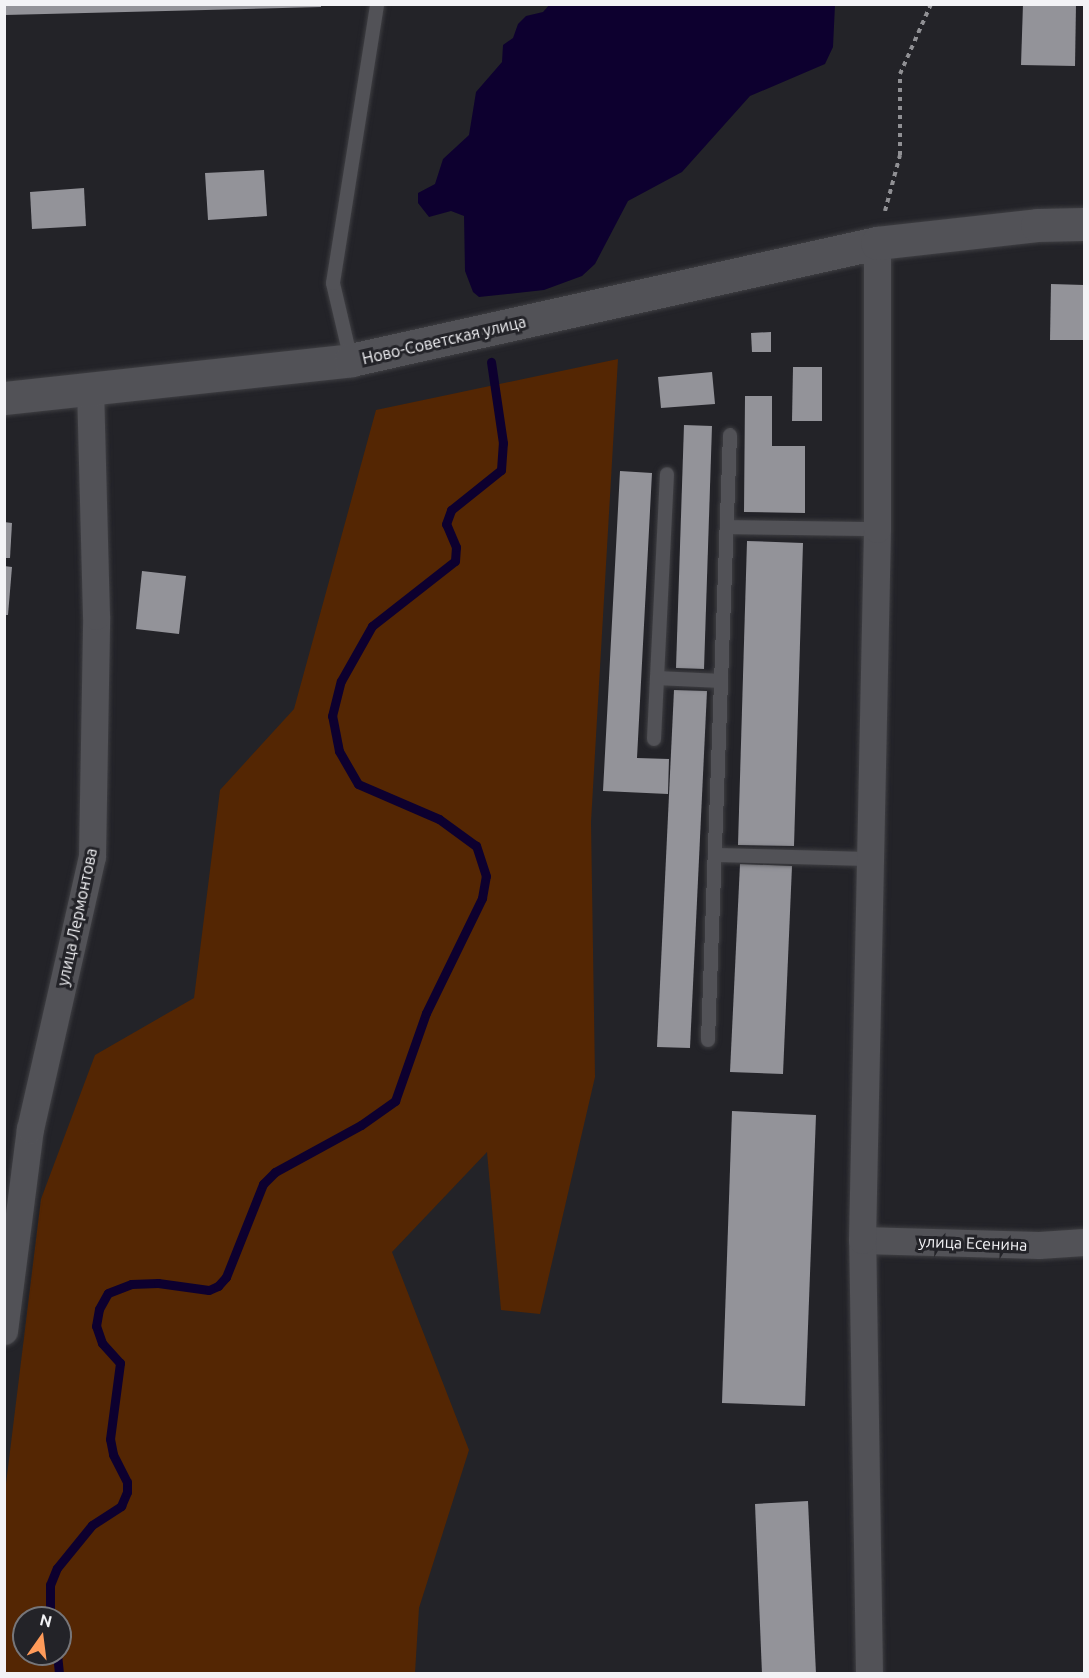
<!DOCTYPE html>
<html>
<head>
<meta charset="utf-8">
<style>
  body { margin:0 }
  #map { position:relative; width:1089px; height:1678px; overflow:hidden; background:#232328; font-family:Ubuntu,sans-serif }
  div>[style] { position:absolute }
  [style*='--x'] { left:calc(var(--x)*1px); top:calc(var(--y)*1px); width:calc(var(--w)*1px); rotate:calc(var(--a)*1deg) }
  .green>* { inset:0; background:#542603 }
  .water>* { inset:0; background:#0d002f }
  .stream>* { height:9px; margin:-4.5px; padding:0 4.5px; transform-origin:4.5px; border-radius:4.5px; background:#0d002f }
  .building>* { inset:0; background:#939399 }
  .path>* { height:4px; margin-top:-2px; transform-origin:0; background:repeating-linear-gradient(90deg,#909094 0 4.5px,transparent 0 9px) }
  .roads { filter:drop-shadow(0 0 2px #3f3f43) drop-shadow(0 0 2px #3f3f43) }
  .service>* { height:14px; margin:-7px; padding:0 7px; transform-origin:7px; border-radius:7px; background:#525257 }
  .minor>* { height:27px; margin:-13.5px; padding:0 13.5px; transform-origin:13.5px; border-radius:13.5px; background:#525257 }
  .tertiary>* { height:33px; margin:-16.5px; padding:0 16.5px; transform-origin:16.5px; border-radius:16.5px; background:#525257 }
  span { translate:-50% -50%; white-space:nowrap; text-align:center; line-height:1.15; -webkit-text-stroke:6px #232328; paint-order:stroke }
  .street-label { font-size:16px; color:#f3f3f6 }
  .frame { position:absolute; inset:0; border:6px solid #f3f3f6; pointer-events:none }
  .north { position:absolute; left:12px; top:1606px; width:60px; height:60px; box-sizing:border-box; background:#232328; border:2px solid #76767a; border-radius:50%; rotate:14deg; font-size:16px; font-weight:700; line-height:24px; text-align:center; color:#f3f3f6 }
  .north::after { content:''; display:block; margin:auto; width:21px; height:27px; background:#ff9b5a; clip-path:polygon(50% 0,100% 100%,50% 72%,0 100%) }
</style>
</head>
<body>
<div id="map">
  <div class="green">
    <div style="clip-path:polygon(evenodd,618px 359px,591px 822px,595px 1077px,540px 1314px,501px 1310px,487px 1152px,392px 1252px,469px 1450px,419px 1608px,415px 1673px,5px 1673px,5px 1492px,41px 1199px,95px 1055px,194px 998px,220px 790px,294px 709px,376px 410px,618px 359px,24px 1618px,60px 1618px,60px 1654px,24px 1654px,24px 1618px)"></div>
  </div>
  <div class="water">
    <div style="clip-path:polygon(550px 4px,835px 5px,833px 47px,825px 64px,750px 96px,682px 172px,628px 201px,595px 264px,582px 276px,544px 290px,479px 297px,473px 292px,465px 271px,464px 216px,451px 211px,429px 217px,418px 203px,418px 193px,435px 184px,443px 159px,469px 135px,476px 92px,502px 62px,503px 45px,513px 38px,518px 24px,526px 16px,543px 12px)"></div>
  </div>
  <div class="stream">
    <div style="--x:50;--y:1618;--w:33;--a:-90"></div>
    <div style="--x:50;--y:1585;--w:18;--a:-68"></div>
    <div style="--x:57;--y:1568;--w:55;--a:-50.9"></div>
    <div style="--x:92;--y:1525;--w:35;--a:-33"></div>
    <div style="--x:121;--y:1506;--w:15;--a:-67"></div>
    <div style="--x:127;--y:1492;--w:10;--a:-90"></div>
    <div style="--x:127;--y:1482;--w:31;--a:-117"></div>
    <div style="--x:113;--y:1454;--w:15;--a:-101"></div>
    <div style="--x:110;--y:1439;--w:77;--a:-82.5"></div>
    <div style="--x:120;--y:1363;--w:27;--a:-132"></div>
    <div style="--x:102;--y:1343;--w:18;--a:-109"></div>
    <div style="--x:96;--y:1326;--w:17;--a:-80"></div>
    <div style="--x:99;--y:1309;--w:18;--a:-61"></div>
    <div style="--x:108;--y:1293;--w:25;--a:-21"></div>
    <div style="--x:131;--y:1284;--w:27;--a:-2"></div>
    <div style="--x:158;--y:1283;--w:51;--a:7.8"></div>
    <div style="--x:209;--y:1290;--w:10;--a:-24"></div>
    <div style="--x:218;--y:1286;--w:12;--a:-48"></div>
    <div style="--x:226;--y:1277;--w:100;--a:-68.3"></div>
    <div style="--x:263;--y:1184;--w:17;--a:-45"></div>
    <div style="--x:275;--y:1172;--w:98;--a:-28.7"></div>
    <div style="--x:361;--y:1125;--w:42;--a:-35.2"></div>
    <div style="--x:395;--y:1101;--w:93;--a:-70.6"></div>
    <div style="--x:426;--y:1013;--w:128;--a:-64"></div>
    <div style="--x:482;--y:898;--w:22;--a:-80"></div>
    <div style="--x:486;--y:876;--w:32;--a:-108"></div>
    <div style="--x:476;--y:846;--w:46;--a:-143.9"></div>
    <div style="--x:439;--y:819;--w:88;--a:-156.6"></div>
    <div style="--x:358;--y:784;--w:38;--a:-120"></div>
    <div style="--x:339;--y:751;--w:36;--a:-101"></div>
    <div style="--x:332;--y:716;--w:36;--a:-76"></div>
    <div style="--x:341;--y:681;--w:63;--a:-60.6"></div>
    <div style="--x:372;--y:626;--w:105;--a:-38.1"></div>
    <div style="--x:455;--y:561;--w:14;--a:-86"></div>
    <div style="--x:456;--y:547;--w:25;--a:-113"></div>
    <div style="--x:446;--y:524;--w:15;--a:-70"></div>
    <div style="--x:451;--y:510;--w:64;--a:-38.7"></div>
    <div style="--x:501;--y:470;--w:27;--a:-86"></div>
    <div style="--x:503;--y:443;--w:82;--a:-98.4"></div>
    <div style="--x:57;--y:1654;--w:20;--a:84"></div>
  </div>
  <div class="building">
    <div style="clip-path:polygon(5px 4px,321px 4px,321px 7px,5px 15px)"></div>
    <div style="clip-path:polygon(1023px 4px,1076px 4px,1075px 66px,1021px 65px)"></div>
    <div style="clip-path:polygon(264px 170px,267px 216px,208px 220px,205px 173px)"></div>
    <div style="clip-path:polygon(84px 188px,86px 226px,32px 229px,30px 192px)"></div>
    <div style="clip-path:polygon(1051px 284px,1084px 285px,1084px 340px,1050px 340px)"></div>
    <div style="clip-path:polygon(771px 332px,771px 352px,752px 352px,751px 333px)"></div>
    <div style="clip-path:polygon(793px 367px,822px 367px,822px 421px,792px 421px)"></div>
    <div style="clip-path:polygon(712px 372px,715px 404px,661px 408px,658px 377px)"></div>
    <div style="clip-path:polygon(745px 396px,772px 396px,772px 446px,805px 446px,805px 513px,744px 512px)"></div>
    <div style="clip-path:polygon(684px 425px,712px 426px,704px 669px,676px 668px)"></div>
    <div style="clip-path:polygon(620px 471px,652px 473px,637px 758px,669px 759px,668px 794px,603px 791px)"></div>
    <div style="clip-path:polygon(4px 522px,12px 523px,10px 558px,4px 558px)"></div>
    <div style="clip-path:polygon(747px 541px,803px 543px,794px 846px,738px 845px)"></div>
    <div style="clip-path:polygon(4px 566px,12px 567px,8px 615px,4px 615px)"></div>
    <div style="clip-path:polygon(142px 571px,186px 576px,179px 634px,136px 629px)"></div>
    <div style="clip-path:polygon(674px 690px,707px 691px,690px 1048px,657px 1047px)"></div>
    <div style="clip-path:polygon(740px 864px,792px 866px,783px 1074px,730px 1072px)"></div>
    <div style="clip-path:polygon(732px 1111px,816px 1115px,805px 1406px,722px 1403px)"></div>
    <div style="clip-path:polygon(808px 1501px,816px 1674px,762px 1674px,755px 1504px)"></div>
  </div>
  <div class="path">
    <div style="--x:885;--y:211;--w:58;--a:-75"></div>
    <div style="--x:900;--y:155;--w:81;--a:-90"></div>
    <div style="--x:900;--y:74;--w:77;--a:-66.1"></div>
  </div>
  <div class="roads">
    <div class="service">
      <div style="--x:351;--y:360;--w:79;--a:-103.2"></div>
      <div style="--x:333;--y:283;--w:282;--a:-81"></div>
      <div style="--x:727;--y:527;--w:150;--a:0.8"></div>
      <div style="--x:657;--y:678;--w:64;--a:2.7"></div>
      <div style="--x:654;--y:739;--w:265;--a:-87.2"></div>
      <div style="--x:715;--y:855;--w:155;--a:1.5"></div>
      <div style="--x:708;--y:1040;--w:605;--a:-87.92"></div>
    </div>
    <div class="minor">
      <div style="--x:862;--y:1240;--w:177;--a:1.6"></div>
      <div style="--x:1039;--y:1245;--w:45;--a:-3.8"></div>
      <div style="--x:4;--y:1331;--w:204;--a:-82.7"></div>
      <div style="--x:30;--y:1129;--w:279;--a:-77.2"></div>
      <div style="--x:92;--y:857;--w:241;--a:-89"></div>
      <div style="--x:96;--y:616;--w:227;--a:-91.5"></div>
      <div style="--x:869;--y:1674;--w:434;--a:-90.9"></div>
      <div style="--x:862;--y:1240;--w:711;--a:-88.79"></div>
      <div style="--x:877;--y:529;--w:286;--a:-90"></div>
    </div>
    <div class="tertiary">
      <div style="--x:4;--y:398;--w:349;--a:-6.2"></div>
      <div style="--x:351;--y:360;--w:539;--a:-12.54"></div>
      <div style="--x:877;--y:243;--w:161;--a:-6.4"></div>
      <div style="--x:1037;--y:225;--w:47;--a:-1.2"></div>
    </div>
  </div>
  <div class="street-label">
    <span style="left:444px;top:340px;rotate:-13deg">Ново-Советская улица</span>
    <span style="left:77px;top:917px;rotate:-78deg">улица Лермонтова</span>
    <span style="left:973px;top:1243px;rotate:2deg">улица Есенина</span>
  </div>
  <div class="frame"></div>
  <div class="north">N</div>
</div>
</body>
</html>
